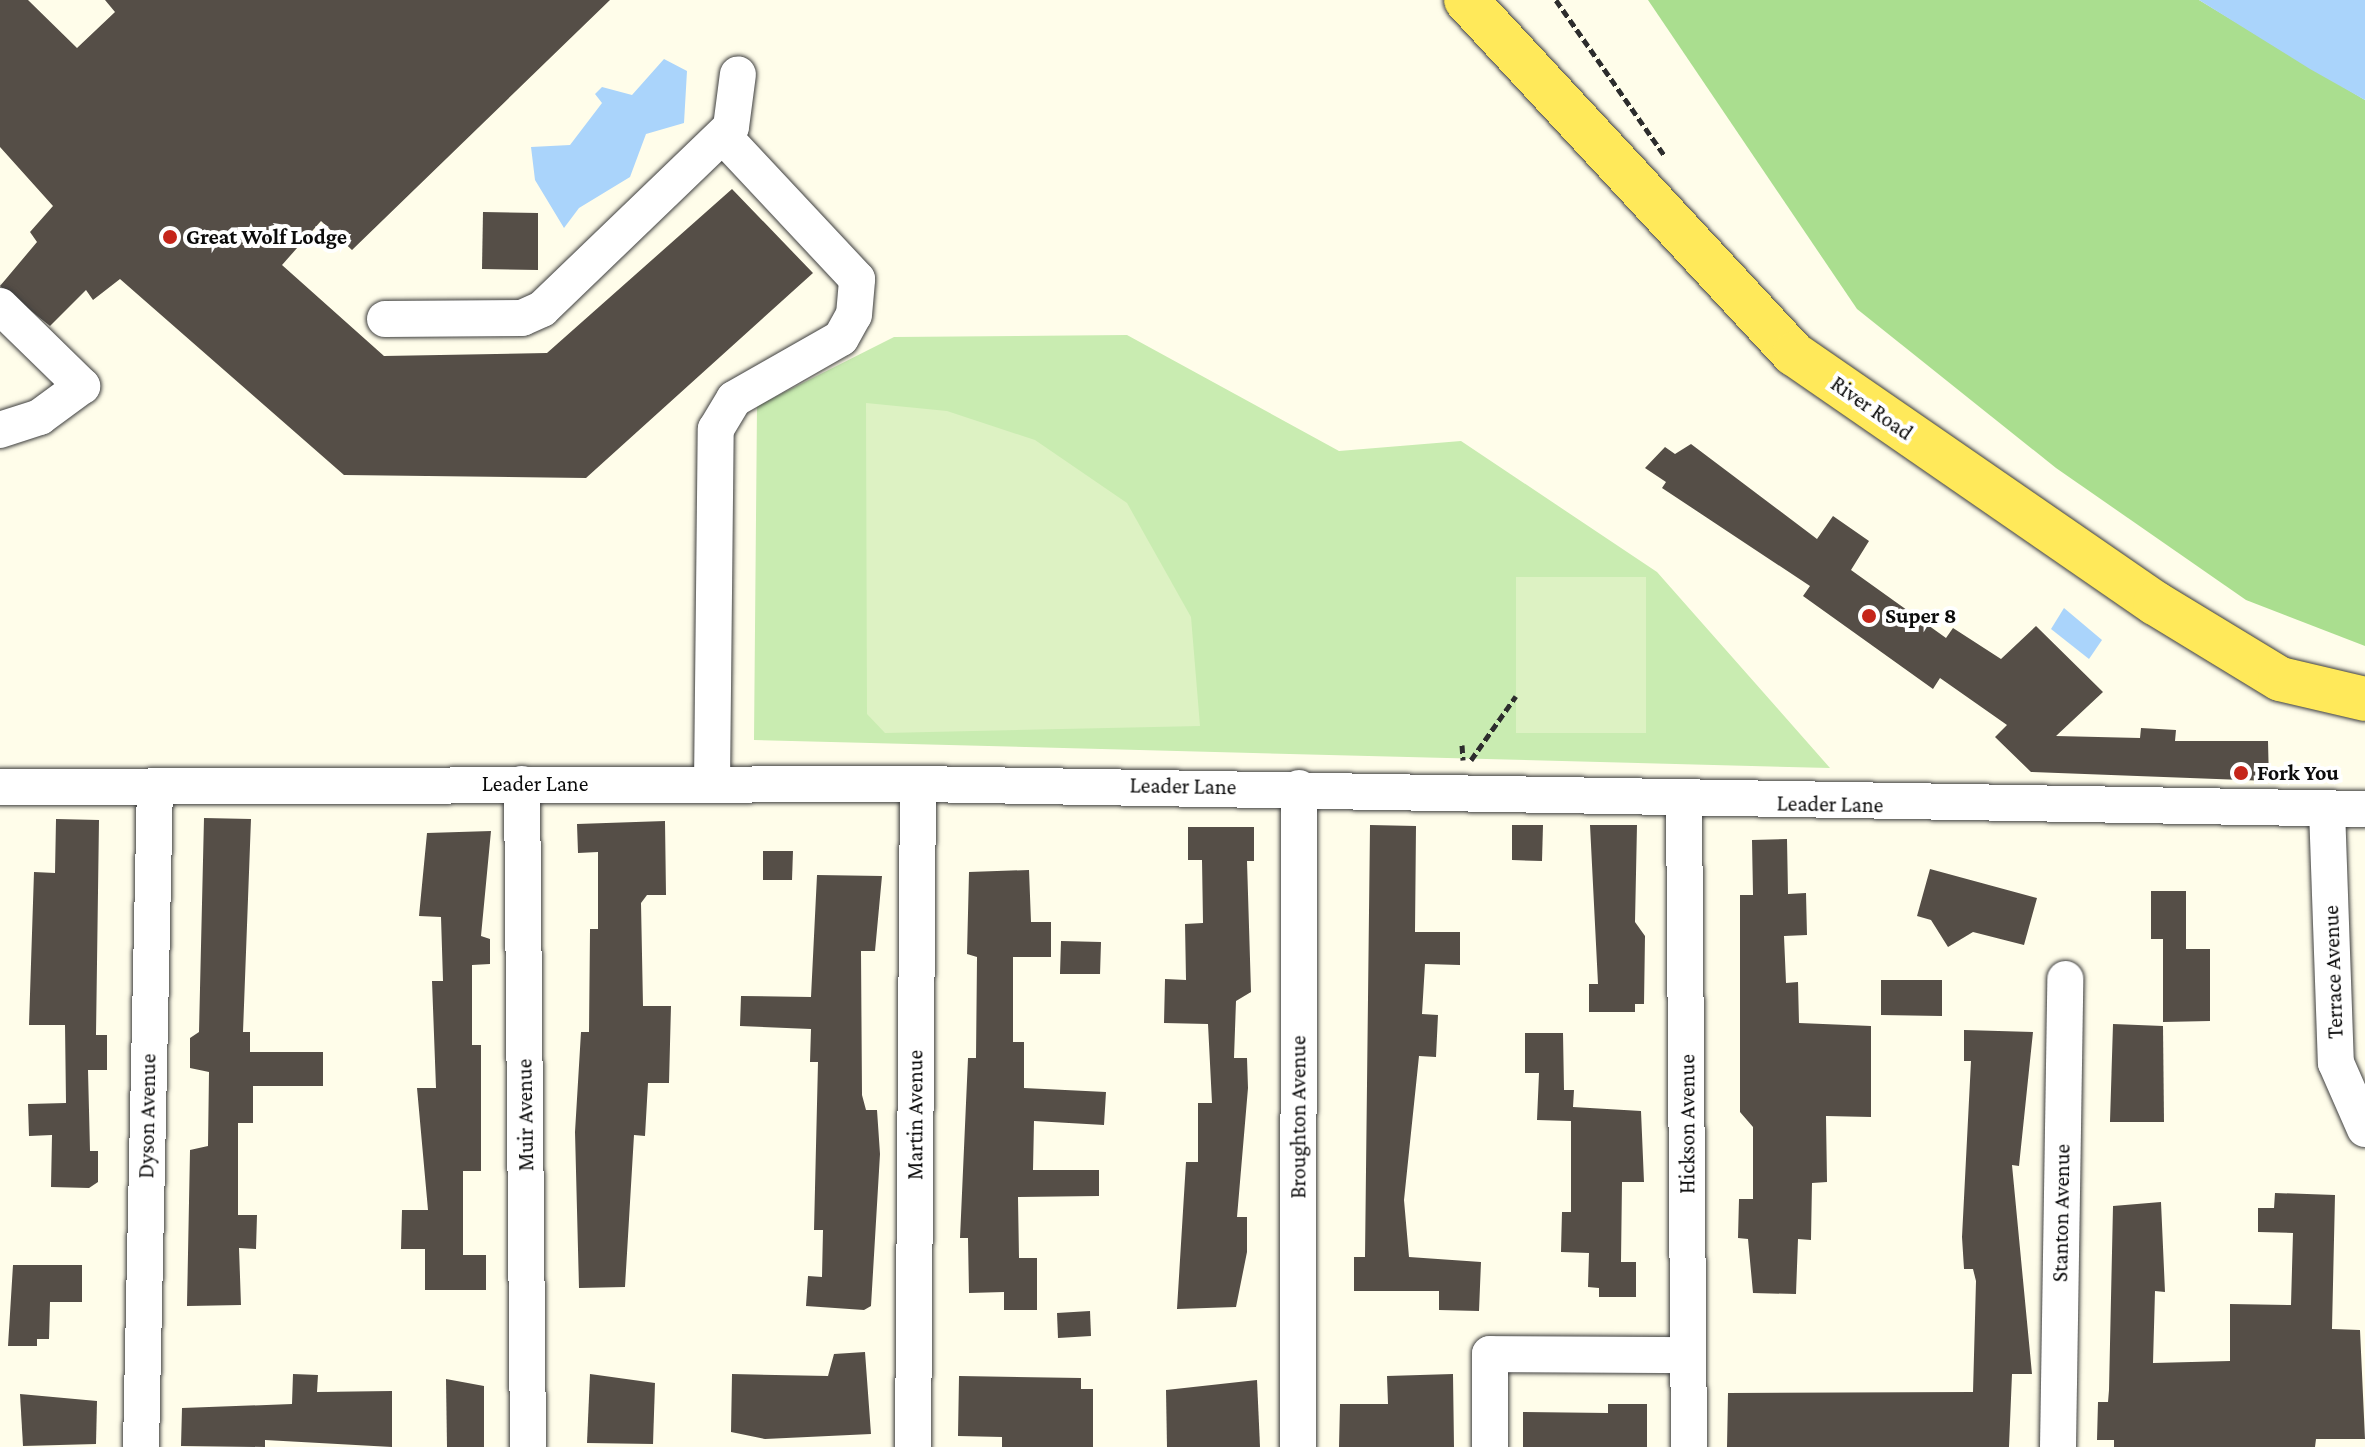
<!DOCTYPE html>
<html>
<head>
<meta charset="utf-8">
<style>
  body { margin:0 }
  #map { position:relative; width:2365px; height:1447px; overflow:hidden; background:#fffdea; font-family:"Crimson Pro",serif }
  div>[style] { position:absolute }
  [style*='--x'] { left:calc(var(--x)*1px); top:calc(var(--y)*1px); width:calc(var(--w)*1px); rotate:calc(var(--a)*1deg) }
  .green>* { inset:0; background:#c9ecb1 }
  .forest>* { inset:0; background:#aade8f }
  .pitch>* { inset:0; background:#ddf2c3 }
  .water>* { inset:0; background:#aad4fb }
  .building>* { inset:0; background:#554e47 }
  .path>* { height:5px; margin-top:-2.5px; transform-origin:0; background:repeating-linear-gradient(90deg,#2d2d2d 0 8px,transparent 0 12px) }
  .roads { filter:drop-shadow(0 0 2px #3e3e3e) drop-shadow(0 0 2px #3e3e3e) }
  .minor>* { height:36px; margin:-18px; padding:0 18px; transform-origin:18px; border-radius:18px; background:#fff }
  .major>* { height:44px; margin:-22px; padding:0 22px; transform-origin:22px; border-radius:22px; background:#ffe95a }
  .dots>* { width:22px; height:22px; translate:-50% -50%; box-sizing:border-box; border:4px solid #fff; border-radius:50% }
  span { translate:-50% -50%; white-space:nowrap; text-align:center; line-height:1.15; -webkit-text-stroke:8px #fff; paint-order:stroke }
  .poi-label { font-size:22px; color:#0b0b0b; font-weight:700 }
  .left { translate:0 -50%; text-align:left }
  .street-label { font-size:22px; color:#0b0b0b }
</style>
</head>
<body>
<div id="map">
  <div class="green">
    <div style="clip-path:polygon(1127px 335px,1339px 451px,1461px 441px,1657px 572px,1830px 768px,754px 740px,757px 406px,894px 337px)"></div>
  </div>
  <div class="forest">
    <div style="clip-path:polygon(1648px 0,2199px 0,2365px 100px,2365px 646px,2246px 600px,2056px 468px,1857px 309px)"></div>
  </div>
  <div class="pitch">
    <div style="clip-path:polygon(866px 403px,947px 411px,1035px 440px,1127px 503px,1191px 617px,1200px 726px,885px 733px,867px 714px)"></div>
    <div style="clip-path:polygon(1516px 577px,1646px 577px,1646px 733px,1516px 733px)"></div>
  </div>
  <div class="water">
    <div style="clip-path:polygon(2199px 0,2365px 0,2365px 100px,2310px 69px)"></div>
    <div style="clip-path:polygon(664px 59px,687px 71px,684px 123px,646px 134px,630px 177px,579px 208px,564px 228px,535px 180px,531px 147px,570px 145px,602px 103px,595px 94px,602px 87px,632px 95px)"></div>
    <div style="clip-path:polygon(2064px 608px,2102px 640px,2089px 659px,2051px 629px)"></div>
  </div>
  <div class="building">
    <div style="clip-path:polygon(0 0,28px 0,77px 48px,115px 12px,105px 0,610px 0,352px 250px,321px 221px,282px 265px,384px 356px,547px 353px,732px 189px,813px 273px,586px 478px,344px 475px,120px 279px,93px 300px,86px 290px,50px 326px,0 286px,37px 242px,30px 232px,53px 206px,0 147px)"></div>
    <div style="clip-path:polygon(483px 212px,538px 213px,538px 270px,482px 269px)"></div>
    <div style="clip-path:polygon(1691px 444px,1817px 539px,1833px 516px,1869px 541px,1851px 570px,1946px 638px,1953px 628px,2001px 659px,2036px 626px,2103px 692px,2056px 736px,2140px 738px,2141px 728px,2176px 730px,2175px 741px,2268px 741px,2269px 781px,2031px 772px,1995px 737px,2007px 725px,1940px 678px,1933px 689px,1803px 596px,1810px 586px,1662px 488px,1666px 482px,1645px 468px,1665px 447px,1675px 454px)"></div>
    <div style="clip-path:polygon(204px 818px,251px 819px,243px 1032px,250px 1032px,250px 1052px,323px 1052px,323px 1086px,253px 1086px,253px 1123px,238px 1123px,238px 1215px,257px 1215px,256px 1249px,239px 1248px,241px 1305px,187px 1306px,190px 1150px,208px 1146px,209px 1072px,190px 1068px,190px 1038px,199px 1032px)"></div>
    <div style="clip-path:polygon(56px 819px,99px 820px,96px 1035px,107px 1035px,107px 1070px,88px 1070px,90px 1151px,98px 1151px,98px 1182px,89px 1188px,51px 1187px,52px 1135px,29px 1136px,28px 1104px,66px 1103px,65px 1025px,29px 1025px,34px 872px,55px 873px)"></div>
    <div style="clip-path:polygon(665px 821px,666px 895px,647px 895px,641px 903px,643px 1006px,671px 1006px,669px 1083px,648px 1083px,645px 1136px,634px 1135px,625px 1287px,579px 1288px,575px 1132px,581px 1032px,589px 1032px,590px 929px,598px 929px,598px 852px,578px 853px,577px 824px)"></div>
    <div style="clip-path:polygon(1370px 825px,1416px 826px,1415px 932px,1460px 932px,1460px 965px,1425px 964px,1422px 1014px,1438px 1015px,1436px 1057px,1419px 1056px,1404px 1200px,1409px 1257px,1481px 1262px,1479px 1311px,1439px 1310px,1439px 1291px,1354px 1291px,1354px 1257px,1365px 1257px)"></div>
    <div style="clip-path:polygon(1512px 825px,1543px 825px,1542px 861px,1512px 860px)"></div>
    <div style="clip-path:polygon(1590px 825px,1637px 825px,1635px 922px,1645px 936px,1644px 1004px,1635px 1004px,1635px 1012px,1589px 1012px,1589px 984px,1598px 984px)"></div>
    <div style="clip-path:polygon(1188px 827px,1254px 827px,1254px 861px,1247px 861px,1251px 992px,1236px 1001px,1234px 1058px,1247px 1058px,1248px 1088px,1237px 1217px,1247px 1217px,1247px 1252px,1236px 1307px,1177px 1309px,1186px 1162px,1198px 1162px,1198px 1103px,1212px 1103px,1208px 1024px,1164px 1023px,1165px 979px,1186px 980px,1185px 924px,1203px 923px,1202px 860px,1188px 860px)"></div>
    <div style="clip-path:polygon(491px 831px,481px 936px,490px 939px,490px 964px,472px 965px,472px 1045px,481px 1045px,481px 1171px,463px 1171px,463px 1255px,486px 1255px,486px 1290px,425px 1290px,425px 1249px,401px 1249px,402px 1210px,428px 1210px,417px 1088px,436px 1088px,432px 981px,443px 981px,441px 917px,419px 916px,427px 833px)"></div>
    <div style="clip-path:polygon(1787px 839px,1788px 894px,1806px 893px,1807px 935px,1784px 936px,1786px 983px,1798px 982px,1799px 1023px,1871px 1026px,1871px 1117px,1826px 1116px,1827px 1182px,1812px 1183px,1811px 1240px,1798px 1239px,1796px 1294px,1753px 1293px,1748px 1239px,1738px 1238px,1739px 1199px,1753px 1199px,1753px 1127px,1740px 1112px,1740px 895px,1753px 895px,1752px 840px)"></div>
    <div style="clip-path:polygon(763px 851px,793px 851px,792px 880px,763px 880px)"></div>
    <div style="clip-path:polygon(1930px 869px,2037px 898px,2024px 945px,1973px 932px,1948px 947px,1931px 920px,1917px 916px)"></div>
    <div style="clip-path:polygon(1029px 870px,1031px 922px,1051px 922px,1051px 957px,1013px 957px,1013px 1042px,1024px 1042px,1024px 1088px,1106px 1092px,1104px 1125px,1034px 1121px,1033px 1170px,1099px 1170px,1099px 1196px,1018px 1197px,1019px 1258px,1037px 1258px,1037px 1310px,1004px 1310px,1004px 1292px,969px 1293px,968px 1238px,960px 1238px,968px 1058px,976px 1058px,977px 957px,967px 954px,969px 872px)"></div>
    <div style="clip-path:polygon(817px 875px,882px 876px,875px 951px,861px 951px,862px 1095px,866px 1110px,877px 1110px,880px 1154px,871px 1306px,864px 1310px,806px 1306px,808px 1276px,822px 1277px,823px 1230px,814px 1230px,818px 1062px,810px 1062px,811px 1029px,740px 1026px,741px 996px,811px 997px)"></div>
    <div style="clip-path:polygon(2151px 891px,2186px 891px,2186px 949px,2210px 949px,2210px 1021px,2163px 1022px,2163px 939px,2151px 939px)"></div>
    <div style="clip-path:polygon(1061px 941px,1101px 942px,1100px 974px,1060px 974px)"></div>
    <div style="clip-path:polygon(1881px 980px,1942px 980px,1942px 1016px,1881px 1015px)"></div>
    <div style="clip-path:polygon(2113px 1024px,2163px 1026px,2164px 1122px,2110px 1122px)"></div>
    <div style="clip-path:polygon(1964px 1030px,2033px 1032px,2019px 1166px,2012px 1165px,2032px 1374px,2012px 1374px,2009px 1447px,1727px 1447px,1728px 1393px,1973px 1392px,1976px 1281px,1973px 1269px,1964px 1269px,1962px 1237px,1971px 1061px,1964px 1061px)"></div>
    <div style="clip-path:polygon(1525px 1033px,1563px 1033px,1564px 1090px,1574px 1090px,1573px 1107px,1641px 1111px,1644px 1182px,1622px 1182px,1621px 1262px,1636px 1262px,1636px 1297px,1599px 1297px,1599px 1288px,1588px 1287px,1589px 1253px,1561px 1252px,1562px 1212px,1571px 1212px,1571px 1121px,1537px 1120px,1539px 1073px,1525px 1073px)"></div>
    <div style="clip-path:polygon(2275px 1193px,2335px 1195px,2332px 1329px,2360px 1330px,2365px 1439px,2316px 1439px,2315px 1447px,2114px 1447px,2114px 1440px,2097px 1440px,2098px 1402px,2108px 1402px,2109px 1390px,2113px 1206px,2161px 1202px,2165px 1292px,2155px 1291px,2153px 1363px,2230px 1361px,2230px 1304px,2291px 1305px,2293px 1233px,2258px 1232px,2258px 1208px,2274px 1208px)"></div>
    <div style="clip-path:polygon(13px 1265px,82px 1265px,82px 1302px,50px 1302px,49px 1339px,37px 1339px,37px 1346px,8px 1346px)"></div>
    <div style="clip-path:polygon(1090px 1311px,1091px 1336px,1058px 1338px,1057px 1313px)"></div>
    <div style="clip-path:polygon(865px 1352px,871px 1434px,765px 1439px,731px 1432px,732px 1374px,828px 1376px,834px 1354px)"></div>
    <div style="clip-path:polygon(293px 1374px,318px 1375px,317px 1392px,392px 1391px,392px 1447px,265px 1440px,265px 1447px,181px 1446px,182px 1408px,292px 1404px)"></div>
    <div style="clip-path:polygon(590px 1374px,655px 1383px,653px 1444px,587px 1443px)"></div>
    <div style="clip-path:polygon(1453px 1374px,1454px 1447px,1339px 1447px,1340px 1404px,1388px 1404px,1387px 1376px)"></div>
    <div style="clip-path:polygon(959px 1376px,1081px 1378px,1081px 1389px,1093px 1389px,1093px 1447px,1002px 1447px,1002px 1437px,958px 1436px)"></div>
    <div style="clip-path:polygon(446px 1379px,484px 1386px,484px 1447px,447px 1447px)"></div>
    <div style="clip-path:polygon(1257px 1380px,1260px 1447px,1167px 1447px,1166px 1390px)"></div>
    <div style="clip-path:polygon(20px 1394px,97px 1401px,96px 1444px,23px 1446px)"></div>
    <div style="clip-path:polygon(1608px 1404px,1647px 1404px,1647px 1447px,1523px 1447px,1523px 1412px,1608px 1413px)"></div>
  </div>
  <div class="path">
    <div style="--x:1556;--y:0;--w:190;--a:55.1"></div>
    <div style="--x:1462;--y:745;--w:15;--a:86"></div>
    <div style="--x:1471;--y:760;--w:78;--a:-54.9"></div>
  </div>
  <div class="roads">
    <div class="minor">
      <div style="--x:0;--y:306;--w:115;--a:44.3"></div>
      <div style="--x:82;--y:386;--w:52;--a:143.6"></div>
      <div style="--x:40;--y:417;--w:42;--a:162"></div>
      <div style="--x:385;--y:319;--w:137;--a:-0.4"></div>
      <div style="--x:522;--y:318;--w:22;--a:-24"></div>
      <div style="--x:542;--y:309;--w:262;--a:-43.9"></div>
      <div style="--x:731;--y:127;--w:53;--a:-82.5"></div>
      <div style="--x:522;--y:784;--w:663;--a:89.48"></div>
      <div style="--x:712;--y:784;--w:355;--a:-89.4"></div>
      <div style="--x:716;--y:429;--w:35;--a:-59"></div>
      <div style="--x:734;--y:399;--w:123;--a:-29.7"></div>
      <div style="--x:841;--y:338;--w:26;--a:-61"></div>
      <div style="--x:854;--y:315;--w:36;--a:-85"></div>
      <div style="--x:857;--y:279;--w:196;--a:-133.1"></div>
      <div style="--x:0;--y:787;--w:918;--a:-0.19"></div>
      <div style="--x:918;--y:784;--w:1447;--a:0.99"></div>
      <div style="--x:1684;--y:800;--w:647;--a:89.56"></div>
      <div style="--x:2327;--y:809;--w:254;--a:88"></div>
      <div style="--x:2336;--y:1063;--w:72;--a:66.3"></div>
      <div style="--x:141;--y:1447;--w:661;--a:-88.79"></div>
      <div style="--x:913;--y:1447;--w:663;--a:-89.57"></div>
      <div style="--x:1298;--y:1447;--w:659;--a:-89.91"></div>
      <div style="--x:1490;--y:1447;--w:93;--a:-90"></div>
      <div style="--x:1490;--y:1354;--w:198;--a:0.3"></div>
      <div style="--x:2058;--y:1447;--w:468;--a:-89.1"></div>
    </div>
    <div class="major">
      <div style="--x:1466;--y:0;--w:483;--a:47.2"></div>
      <div style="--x:1794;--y:354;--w:439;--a:34.6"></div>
      <div style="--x:2155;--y:603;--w:146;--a:31.3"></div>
      <div style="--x:2280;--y:679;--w:87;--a:13.2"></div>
    </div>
  </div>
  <div class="dots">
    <div style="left:170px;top:237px;background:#c5251a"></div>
    <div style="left:1869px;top:616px;background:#c5251a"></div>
    <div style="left:2241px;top:773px;background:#c5251a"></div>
  </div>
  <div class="poi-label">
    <span class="left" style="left:186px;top:237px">Great Wolf Lodge</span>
    <span class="left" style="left:1885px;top:616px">Super 8</span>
    <span class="left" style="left:2257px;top:773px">Fork You</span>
  </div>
  <div class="street-label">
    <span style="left:1872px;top:408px;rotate:35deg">River Road</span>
    <span style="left:535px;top:784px">Leader Lane</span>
    <span style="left:1183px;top:786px;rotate:1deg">Leader Lane</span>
    <span style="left:1830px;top:804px;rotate:1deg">Leader Lane</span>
    <span style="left:2333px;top:972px;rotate:-92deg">Terrace Avenue</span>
    <span style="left:525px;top:1115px;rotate:-91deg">Muir Avenue</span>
    <span style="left:915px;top:1115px;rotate:-90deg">Martin Avenue</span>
    <span style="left:147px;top:1116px;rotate:-89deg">Dyson Avenue</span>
    <span style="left:1298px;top:1117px;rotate:-90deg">Broughton Avenue</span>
    <span style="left:1687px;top:1124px;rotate:-90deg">Hickson Avenue</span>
    <span style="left:2061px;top:1213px;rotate:-89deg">Stanton Avenue</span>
  </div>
</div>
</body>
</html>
